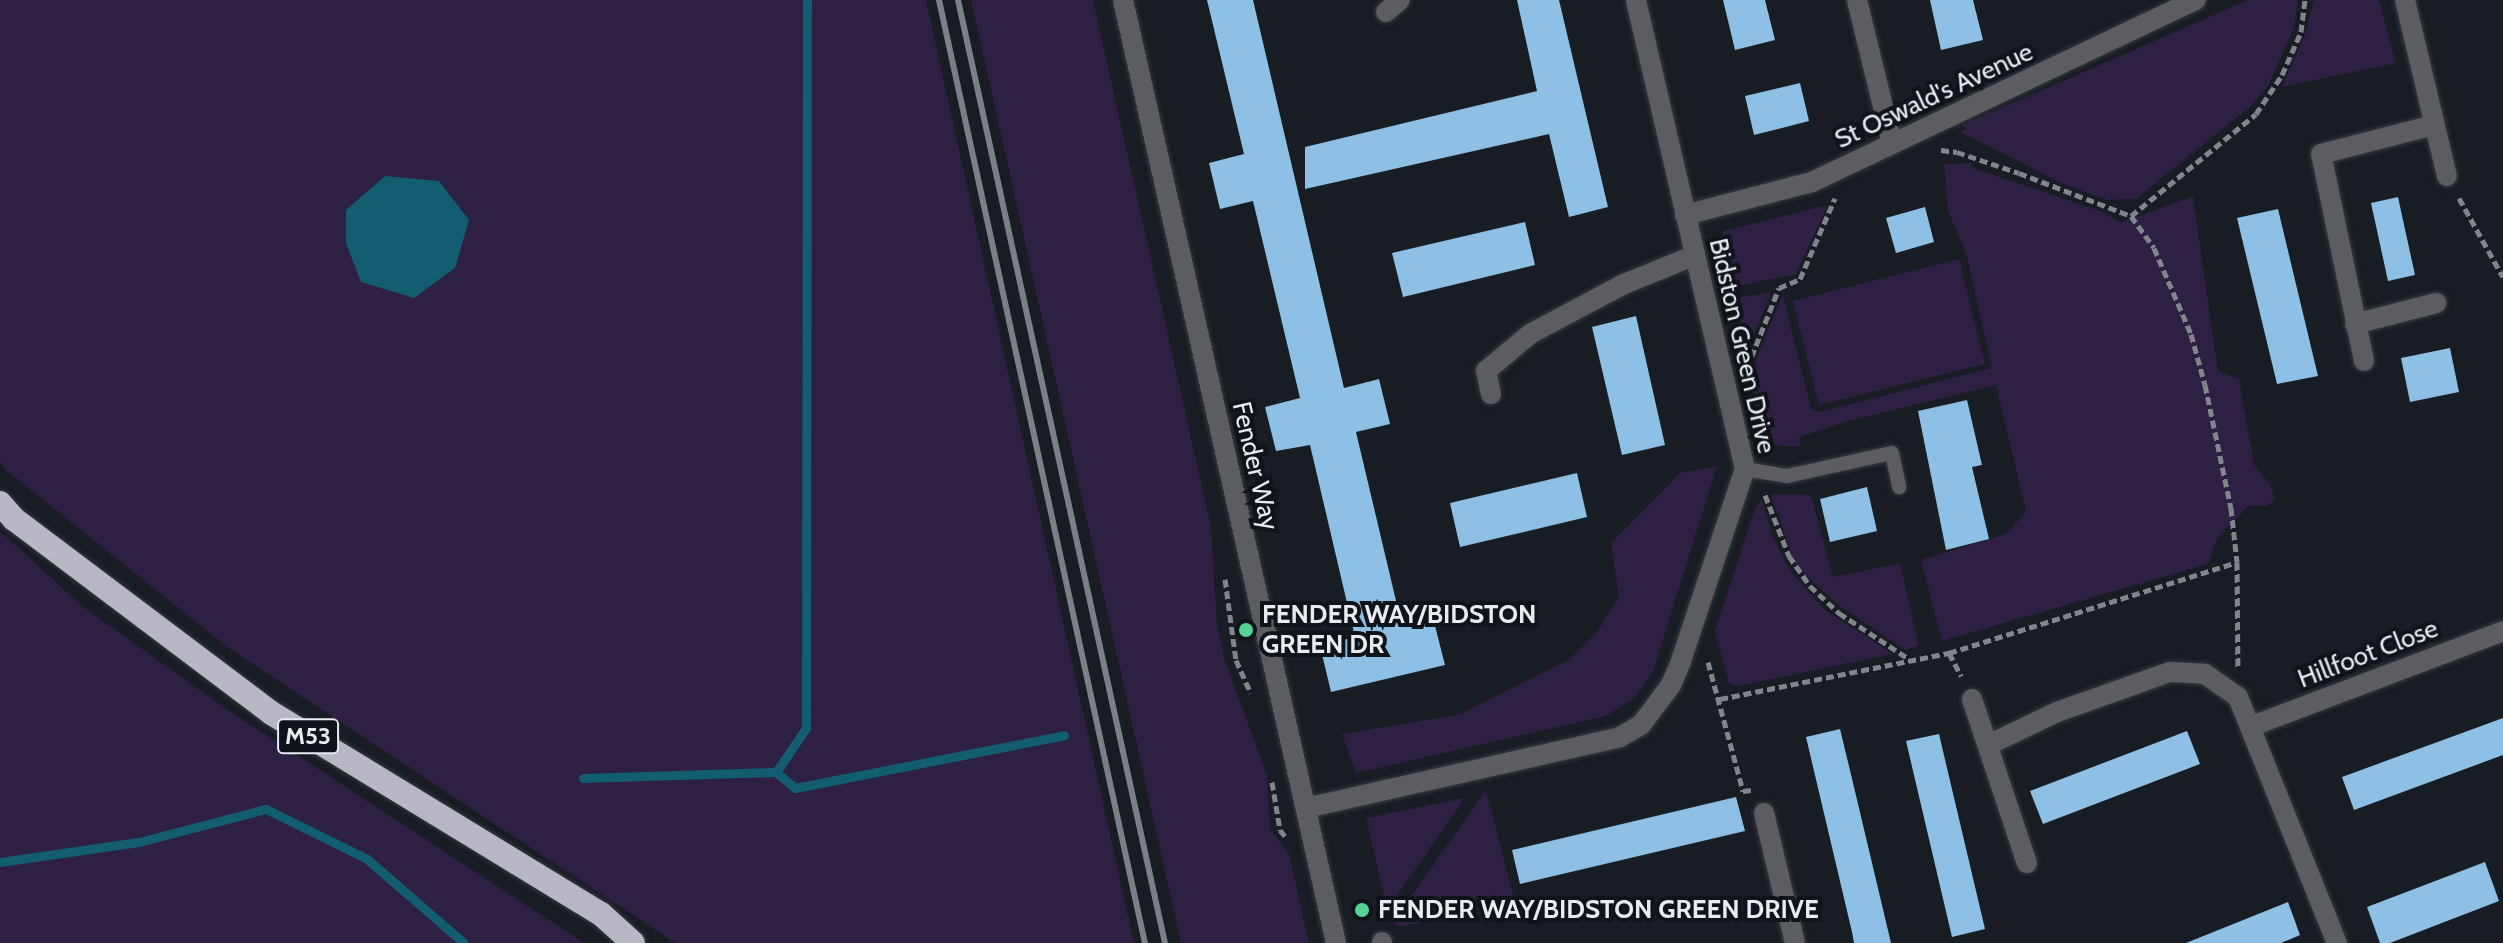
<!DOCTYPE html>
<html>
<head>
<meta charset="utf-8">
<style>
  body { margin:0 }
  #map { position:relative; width:2503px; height:943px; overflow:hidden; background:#181c23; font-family:Cabin,sans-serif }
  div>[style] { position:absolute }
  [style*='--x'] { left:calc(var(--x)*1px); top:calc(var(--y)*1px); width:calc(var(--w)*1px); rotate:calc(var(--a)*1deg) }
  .green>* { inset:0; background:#2d2042 }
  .water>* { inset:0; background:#125d70 }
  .stream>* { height:9px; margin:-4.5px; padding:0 4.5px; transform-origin:4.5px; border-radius:4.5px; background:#125d70 }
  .building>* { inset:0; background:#8dc0e4 }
  .path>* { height:5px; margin-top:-2.5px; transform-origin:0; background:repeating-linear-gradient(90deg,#82858b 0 8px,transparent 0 12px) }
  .roads { filter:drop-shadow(0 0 2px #353940) drop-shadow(0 0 2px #353940) }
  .lane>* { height:14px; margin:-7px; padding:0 7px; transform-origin:7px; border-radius:7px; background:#5c5d61 }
  .street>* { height:20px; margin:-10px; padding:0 10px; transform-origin:10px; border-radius:10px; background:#5c5d61 }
  .highway>* { height:24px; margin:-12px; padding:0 12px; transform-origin:12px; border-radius:12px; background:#b7b8c3 }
  .rail>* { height:6px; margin:-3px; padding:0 3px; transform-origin:3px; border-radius:3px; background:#7c8086 }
  .dots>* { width:22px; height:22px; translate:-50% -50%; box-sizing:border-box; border:4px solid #0f131a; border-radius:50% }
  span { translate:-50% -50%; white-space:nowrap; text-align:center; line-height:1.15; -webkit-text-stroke:8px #0f131a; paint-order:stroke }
  .shield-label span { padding:2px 6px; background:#0f131a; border:2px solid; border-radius:6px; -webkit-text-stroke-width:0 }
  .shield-label { font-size:24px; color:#e8ebf0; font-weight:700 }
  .street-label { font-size:26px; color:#e8ebf0 }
  .poi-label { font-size:26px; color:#e8ebf0; font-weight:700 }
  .left { translate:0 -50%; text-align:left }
</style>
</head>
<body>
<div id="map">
  <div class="green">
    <div style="clip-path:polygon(0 0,926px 0,1134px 943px,675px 943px,227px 647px,7px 471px,0 462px)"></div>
    <div style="clip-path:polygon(971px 0,1093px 0,1211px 527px,1217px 624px,1225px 661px,1267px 775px,1270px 829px,1289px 853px,1309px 943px,1181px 943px)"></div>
    <div style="clip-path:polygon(2248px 0,2298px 0,2294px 28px,2268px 86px,2252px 105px,2136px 199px,2107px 200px,2063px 184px,1960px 132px,1966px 129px,1962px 125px)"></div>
    <div style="clip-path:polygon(2314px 0,2379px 0,2396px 63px,2282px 87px,2305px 34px)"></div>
    <div style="clip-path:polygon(1971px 163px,1973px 168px,2103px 212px,2120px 223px,2193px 196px,2218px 371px,2239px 379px,2254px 465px,2270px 484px,2275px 500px,2267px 506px,2248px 506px,2218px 537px,2208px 564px,1942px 641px,1921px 560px,2006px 534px,2026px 512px,1996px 385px,1845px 422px,1799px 437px,1800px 446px,1780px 446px,1765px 440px,1749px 377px,1783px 294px,1811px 408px,1820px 412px,1992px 368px,1966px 253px,1948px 211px,1944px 164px)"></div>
    <div style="clip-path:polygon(1828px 205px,1796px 274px,1729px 288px,1719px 240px,1724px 231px)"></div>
    <div style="clip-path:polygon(1959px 259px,1985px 364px,1819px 405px,1793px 301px)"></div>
    <div style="clip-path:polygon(1771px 292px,1744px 361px,1729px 300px)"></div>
    <div style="clip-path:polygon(1717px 466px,1653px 672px,1634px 698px,1606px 716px,1356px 773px,1342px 734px,1461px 714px,1569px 660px,1596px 633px,1619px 597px,1611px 543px,1680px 473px)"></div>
    <div style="clip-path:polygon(1771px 494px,1811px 495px,1833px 577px,1900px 563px,1919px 646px,1905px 650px,1840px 606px,1796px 567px)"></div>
    <div style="clip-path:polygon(1762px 500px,1773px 538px,1791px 572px,1825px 610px,1893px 654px,1738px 686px,1729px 684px,1715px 631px,1755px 508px)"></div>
    <div style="clip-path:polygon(0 531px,82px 606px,225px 708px,584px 943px,0 943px)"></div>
    <div style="clip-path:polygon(1486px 790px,1515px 902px,1399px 927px,1393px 922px)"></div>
    <div style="clip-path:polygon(1465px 798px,1387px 910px,1366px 818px)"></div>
  </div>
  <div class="water">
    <div style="clip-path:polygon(385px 176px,439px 181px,469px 220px,455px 268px,414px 298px,361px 282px,346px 243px,346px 210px)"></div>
  </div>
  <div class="stream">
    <div style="--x:807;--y:0;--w:728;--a:90.08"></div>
    <div style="--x:806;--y:728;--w:53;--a:124.3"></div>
    <div style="--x:776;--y:772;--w:25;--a:40"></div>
    <div style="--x:795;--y:788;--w:274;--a:-11.1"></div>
    <div style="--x:583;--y:778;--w:193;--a:-1.8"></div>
    <div style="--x:0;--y:862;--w:140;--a:-8.2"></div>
    <div style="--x:139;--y:842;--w:131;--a:-14.6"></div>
    <div style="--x:266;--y:809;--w:113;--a:26.3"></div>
    <div style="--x:367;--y:859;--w:128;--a:40.9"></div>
  </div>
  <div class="building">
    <div style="clip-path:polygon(1207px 0,1253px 0,1344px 388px,1379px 379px,1390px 424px,1356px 432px,1402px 626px,1433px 618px,1445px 665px,1331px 692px,1320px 646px,1355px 637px,1310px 445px,1276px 451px,1265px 407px,1300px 398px,1253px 201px,1220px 209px,1209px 163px,1244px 154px)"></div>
    <div style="clip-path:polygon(1517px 0,1559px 0,1608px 207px,1569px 217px,1549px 134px,1305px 189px,1305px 147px,1537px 91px)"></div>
    <div style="clip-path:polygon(1723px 0,1765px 0,1775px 40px,1735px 50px)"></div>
    <div style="clip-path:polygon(1930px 0,1973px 0,1983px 40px,1941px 50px)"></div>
    <div style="clip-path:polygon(1800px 83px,1809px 121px,1754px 135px,1745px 96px)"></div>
    <div style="clip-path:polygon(2398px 197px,2415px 275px,2388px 281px,2371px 203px)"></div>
    <div style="clip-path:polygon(1925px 207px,1934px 242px,1896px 253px,1886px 218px)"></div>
    <div style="clip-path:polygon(2278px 209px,2318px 376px,2277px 384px,2237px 218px)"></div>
    <div style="clip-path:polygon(1525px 222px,1535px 265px,1403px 297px,1392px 253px)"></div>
    <div style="clip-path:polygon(1636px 316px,1665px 445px,1622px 455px,1592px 327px)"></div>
    <div style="clip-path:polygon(2450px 348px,2459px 392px,2410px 402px,2401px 358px)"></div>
    <div style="clip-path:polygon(1967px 400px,1982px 465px,1972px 467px,1989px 539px,1946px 550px,1918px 411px)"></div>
    <div style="clip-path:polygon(1577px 473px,1587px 517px,1460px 547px,1450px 503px)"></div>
    <div style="clip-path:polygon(1867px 487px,1877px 531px,1830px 542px,1820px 499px)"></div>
    <div style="clip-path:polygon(2503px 718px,2503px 755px,2354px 810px,2342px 777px)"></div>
    <div style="clip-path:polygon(1840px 729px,1854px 787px,1891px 943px,1854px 943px,1852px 932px,1806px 737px)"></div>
    <div style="clip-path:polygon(2187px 731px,2200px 764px,2043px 824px,2030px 791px)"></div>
    <div style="clip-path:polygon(1939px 734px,1985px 929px,1952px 937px,1906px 741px)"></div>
    <div style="clip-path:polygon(1736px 797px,1745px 831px,1520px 884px,1512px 850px)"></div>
    <div style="clip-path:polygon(2485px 862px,2499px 901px,2390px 943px,2380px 943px,2367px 907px)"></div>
    <div style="clip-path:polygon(2288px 902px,2300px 935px,2281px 943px,2186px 943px)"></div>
  </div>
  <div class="path">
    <div style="--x:1941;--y:150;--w:16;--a:7"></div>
    <div style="--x:1957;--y:152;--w:65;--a:18.7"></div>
    <div style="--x:2019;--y:173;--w:120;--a:21"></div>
    <div style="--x:2131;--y:216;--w:161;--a:-39.2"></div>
    <div style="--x:2256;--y:114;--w:47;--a:-56.3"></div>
    <div style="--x:2282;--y:75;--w:47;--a:-66.2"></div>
    <div style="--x:2301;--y:32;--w:32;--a:-83"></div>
    <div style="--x:2459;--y:198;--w:90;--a:60.9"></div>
    <div style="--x:2131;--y:216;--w:39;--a:54"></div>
    <div style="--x:2154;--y:248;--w:94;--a:66.7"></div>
    <div style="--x:2191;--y:334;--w:53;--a:74.6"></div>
    <div style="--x:2205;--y:385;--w:126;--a:78.1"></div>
    <div style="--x:2231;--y:508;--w:54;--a:83.7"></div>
    <div style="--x:2237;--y:562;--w:105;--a:89.5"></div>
    <div style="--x:1747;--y:368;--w:86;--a:-68.2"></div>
    <div style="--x:1779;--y:288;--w:23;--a:-23"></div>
    <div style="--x:1800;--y:279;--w:88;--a:-66.6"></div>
    <div style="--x:1765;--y:495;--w:66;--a:68.5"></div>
    <div style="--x:1789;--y:556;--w:37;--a:55"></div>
    <div style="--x:1810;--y:586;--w:40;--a:43"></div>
    <div style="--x:1839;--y:613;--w:84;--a:33.3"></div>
    <div style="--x:1225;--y:579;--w:82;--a:82.3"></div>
    <div style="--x:1236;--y:660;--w:36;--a:66"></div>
    <div style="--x:1949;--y:653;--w:26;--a:62"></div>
    <div style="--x:1708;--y:662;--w:134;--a:74.8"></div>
    <div style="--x:1743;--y:791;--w:8;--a:-7"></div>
    <div style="--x:1720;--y:699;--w:234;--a:-11.4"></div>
    <div style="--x:1949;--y:653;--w:302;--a:-17.5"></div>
    <div style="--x:1272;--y:782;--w:49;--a:80.5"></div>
    <div style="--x:1280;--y:830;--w:8;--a:50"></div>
  </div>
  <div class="roads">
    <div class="lane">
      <div style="--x:1745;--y:469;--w:43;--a:9.5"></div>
      <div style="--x:1787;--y:476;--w:107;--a:-12.4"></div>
      <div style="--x:1892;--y:453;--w:35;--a:78"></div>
    </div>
    <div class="street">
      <div style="--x:1123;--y:0;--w:967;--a:77.27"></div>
      <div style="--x:1857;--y:0;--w:148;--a:76.3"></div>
      <div style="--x:2405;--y:0;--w:181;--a:76.6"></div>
      <div style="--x:1386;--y:12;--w:18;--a:-41"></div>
      <div style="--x:1685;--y:215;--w:131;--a:-14.6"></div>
      <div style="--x:1812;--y:182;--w:425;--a:-25.4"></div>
      <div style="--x:2355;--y:324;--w:84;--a:-14.5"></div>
      <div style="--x:2364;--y:361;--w:211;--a:-101.7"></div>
      <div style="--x:2321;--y:154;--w:117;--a:-14.4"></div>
      <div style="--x:1491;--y:394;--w:24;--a:-102"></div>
      <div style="--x:1486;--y:371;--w:57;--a:-40.1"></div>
      <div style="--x:1530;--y:334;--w:104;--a:-28"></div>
      <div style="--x:1622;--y:285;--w:79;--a:-22.3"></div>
      <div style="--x:1972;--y:699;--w:173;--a:71.5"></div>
      <div style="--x:2252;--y:726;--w:268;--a:-20.7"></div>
      <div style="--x:1988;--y:745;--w:76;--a:-25.6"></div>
      <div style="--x:2057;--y:712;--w:120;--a:-19.5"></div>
      <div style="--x:2170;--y:672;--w:35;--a:3"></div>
      <div style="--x:2205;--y:674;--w:40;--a:34.9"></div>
      <div style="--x:2238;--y:697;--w:265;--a:68.1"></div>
      <div style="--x:1306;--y:808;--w:322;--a:-12.7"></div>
      <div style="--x:1620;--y:737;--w:24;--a:-30"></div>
      <div style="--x:1641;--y:725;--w:50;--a:-53.1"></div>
      <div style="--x:1671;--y:685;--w:26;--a:-67"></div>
      <div style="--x:1681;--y:661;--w:202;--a:-71.6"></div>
      <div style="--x:1745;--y:469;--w:481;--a:-103.1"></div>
      <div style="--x:1764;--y:813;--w:134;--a:76.6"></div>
      <div style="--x:1382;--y:942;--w:1;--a:90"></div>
    </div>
    <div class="highway">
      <div style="--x:0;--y:503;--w:21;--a:49"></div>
      <div style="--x:14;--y:519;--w:324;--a:37"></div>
      <div style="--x:273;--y:714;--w:384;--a:31.4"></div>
      <div style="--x:601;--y:914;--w:43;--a:42.2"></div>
    </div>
  </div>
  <div class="rail">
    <div style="--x:939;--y:0;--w:965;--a:77.68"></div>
    <div style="--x:958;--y:0;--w:965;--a:77.62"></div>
  </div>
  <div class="dots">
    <div style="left:1246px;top:630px;background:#53d396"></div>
    <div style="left:1362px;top:910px;background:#53d396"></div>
  </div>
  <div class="shield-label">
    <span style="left:308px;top:736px">M53</span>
  </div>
  <div class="street-label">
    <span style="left:1934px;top:96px;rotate:-25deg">St Oswald's Avenue</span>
    <span style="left:1742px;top:346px;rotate:77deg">Bidston Green Drive</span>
    <span style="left:1255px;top:466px;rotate:77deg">Fender Way</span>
    <span style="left:2368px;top:654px;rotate:-21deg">Hillfoot Close</span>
  </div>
  <div class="poi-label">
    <span class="left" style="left:1262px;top:630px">FENDER WAY/BIDSTON<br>GREEN DR</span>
    <span class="left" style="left:1378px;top:910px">FENDER WAY/BIDSTON GREEN DRIVE</span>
  </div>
</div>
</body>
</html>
